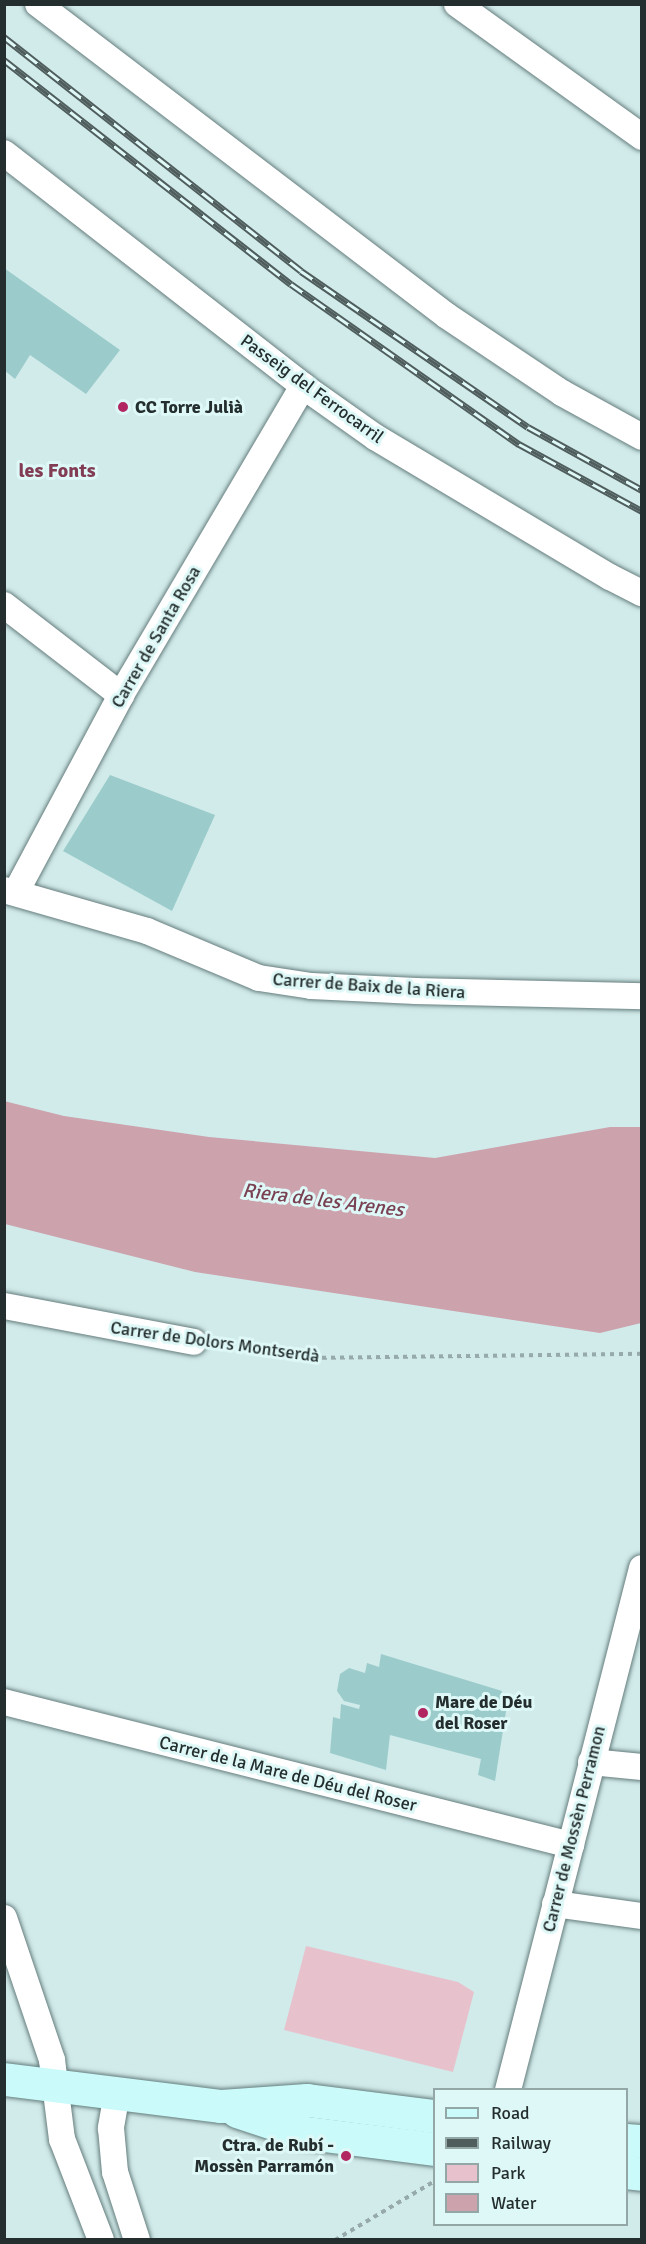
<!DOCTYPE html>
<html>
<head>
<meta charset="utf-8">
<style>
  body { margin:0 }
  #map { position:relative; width:646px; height:2244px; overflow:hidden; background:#d1eaea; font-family:Signika,sans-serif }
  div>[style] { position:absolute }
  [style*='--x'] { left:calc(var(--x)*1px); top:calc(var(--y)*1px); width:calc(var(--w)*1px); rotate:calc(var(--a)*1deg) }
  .green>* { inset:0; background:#e7c2cc }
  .water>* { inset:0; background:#cca2ad }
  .building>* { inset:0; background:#9bcccb }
  .path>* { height:4px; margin-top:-2px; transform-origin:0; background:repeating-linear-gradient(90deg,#96aaaa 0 4.5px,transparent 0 9px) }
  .roads { filter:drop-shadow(0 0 2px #667d7d) drop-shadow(0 0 2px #667d7d) }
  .minor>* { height:26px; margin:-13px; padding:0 13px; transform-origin:13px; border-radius:13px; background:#fff }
  .secondary>* { height:33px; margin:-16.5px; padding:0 16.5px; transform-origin:16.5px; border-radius:16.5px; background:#cafbfa }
  .rail>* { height:7px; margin-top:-3.5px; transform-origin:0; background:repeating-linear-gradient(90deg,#def8f7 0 14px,#4f5d5d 0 28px); box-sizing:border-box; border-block:2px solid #4f5d5d }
  .dots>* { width:16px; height:16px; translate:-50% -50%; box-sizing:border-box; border:3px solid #def8f7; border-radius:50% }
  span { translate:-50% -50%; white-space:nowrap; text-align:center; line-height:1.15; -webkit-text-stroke:6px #def8f7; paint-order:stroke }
  .street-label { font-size:18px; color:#242e2e }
  .poi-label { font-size:18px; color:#242e2e; font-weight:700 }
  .left { translate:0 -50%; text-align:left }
  .right { translate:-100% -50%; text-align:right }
  .neighbourhood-label { font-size:20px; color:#823c53; font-weight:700 }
  .water-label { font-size:20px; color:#794052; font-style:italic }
  .frame { position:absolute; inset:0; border:6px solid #242e2e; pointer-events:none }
  .legend { position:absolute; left:433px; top:2088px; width:195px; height:138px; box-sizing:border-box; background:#def8f7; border:2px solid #94a7a7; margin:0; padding:8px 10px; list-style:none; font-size:18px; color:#242e2e }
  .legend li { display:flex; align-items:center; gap:12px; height:30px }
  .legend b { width:30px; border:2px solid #94a7a7 }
</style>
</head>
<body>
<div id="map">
  <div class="green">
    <div style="clip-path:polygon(306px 1946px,458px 1982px,474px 1992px,453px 2072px,284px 2030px)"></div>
  </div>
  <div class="water">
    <div style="clip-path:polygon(4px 1101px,64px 1116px,209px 1137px,435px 1158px,610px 1127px,641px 1127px,641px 1323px,600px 1333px,195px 1272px,5px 1224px)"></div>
  </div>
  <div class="building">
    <div style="clip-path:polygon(4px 268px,120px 350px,86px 394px,30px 355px,15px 379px,4px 370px)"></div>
    <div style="clip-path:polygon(110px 775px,215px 815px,172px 911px,63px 851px)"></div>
    <div style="clip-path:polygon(381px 1654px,502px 1691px,500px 1703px,507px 1705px,495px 1781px,478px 1775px,481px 1759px,390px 1735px,386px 1770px,330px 1753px,333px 1717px,340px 1719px,341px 1704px,359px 1709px,360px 1705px,344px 1701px,337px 1691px,340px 1674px,349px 1668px,365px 1673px,367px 1663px,379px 1667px)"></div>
  </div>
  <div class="path">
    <div style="--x:220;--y:1346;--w:85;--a:8.1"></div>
    <div style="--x:304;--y:1358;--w:338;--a:-0.7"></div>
    <div style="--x:335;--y:2240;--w:114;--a:-30.6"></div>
  </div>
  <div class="roads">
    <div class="minor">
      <div style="--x:38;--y:4;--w:514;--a:37.34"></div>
      <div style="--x:447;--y:316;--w:138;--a:33.8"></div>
      <div style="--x:562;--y:393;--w:91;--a:28.8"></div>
      <div style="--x:457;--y:4;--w:228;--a:35.7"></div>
      <div style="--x:4;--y:153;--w:379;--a:37.9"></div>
      <div style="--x:303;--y:386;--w:88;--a:35.3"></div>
      <div style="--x:375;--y:437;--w:274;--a:30.8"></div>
      <div style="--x:610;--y:577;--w:36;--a:27"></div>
      <div style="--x:4;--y:605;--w:148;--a:37.6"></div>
      <div style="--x:4;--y:890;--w:149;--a:16"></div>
      <div style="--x:147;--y:931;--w:121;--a:22.8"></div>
      <div style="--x:259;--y:978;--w:53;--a:8.7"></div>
      <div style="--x:311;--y:986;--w:105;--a:2.7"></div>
      <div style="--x:416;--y:991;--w:226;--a:1.3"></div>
      <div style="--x:16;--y:892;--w:223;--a:-61.9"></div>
      <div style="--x:121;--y:695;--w:359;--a:-59.5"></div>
      <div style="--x:4;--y:1306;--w:193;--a:10.7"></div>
      <div style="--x:4;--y:1702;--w:585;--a:14.16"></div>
      <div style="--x:591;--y:1762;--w:51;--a:5.6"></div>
      <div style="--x:555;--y:1904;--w:88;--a:7.9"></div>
      <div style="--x:4;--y:1918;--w:150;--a:71.3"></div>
      <div style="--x:52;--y:2060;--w:80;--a:82.8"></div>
      <div style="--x:62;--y:2139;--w:108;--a:68.9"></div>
      <div style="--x:508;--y:2090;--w:539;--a:-75.6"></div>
      <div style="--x:117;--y:2093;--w:36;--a:100"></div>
      <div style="--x:111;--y:2128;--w:44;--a:84.8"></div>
      <div style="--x:115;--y:2172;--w:71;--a:72.1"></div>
    </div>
    <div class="secondary">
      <div style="--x:4;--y:2079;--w:219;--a:7.1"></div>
      <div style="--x:221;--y:2106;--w:86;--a:-4"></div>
      <div style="--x:307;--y:2100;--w:128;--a:7.2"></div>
      <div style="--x:237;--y:2111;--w:66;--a:18.4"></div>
      <div style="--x:300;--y:2132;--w:135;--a:7.2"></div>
      <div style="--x:626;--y:2140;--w:16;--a:4"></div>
      <div style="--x:626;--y:2172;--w:16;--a:7"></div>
    </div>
  </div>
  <div class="rail">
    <div style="--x:4;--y:37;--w:378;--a:38.2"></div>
    <div style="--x:301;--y:271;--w:275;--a:34.5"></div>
    <div style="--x:528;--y:427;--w:130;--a:28.9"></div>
    <div style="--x:4;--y:60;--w:364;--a:38"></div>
    <div style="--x:291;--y:284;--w:279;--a:35.1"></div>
    <div style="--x:519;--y:444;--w:140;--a:28.6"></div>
  </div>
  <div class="dots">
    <div style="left:123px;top:407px;background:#b12560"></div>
    <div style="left:423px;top:1713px;background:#b12560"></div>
    <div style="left:346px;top:2156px;background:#b12560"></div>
  </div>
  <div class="street-label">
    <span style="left:312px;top:389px;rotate:36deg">Passeig del Ferrocarril</span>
    <span style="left:156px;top:637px;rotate:-60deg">Carrer de Santa Rosa</span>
    <span style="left:369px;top:986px;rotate:4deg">Carrer de Baix de la Riera</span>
    <span style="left:215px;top:1342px;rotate:8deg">Carrer de Dolors Montserdà</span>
    <span style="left:288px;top:1774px;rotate:14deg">Carrer de la Mare de Déu del Roser</span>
    <span style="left:574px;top:1829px;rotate:-76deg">Carrer de Mossèn Perramon</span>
  </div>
  <div class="poi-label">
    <span class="left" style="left:135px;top:407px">CC Torre Julià</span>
    <span class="left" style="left:435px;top:1713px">Mare de Déu<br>del Roser</span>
    <span class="right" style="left:334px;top:2156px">Ctra. de Rubí -<br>Mossèn Parramón</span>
  </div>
  <div class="neighbourhood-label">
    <span style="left:57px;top:470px">les Fonts</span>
  </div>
  <div class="water-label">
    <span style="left:323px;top:1200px;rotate:7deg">Riera de les Arenes</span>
  </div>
  <div class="frame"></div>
  <ul class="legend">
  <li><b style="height:8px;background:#cafbfa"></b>Road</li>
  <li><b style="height:8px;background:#4f5d5d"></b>Railway</li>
  <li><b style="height:16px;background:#e7c2cc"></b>Park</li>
  <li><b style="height:16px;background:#cca2ad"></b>Water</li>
  </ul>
</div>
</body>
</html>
